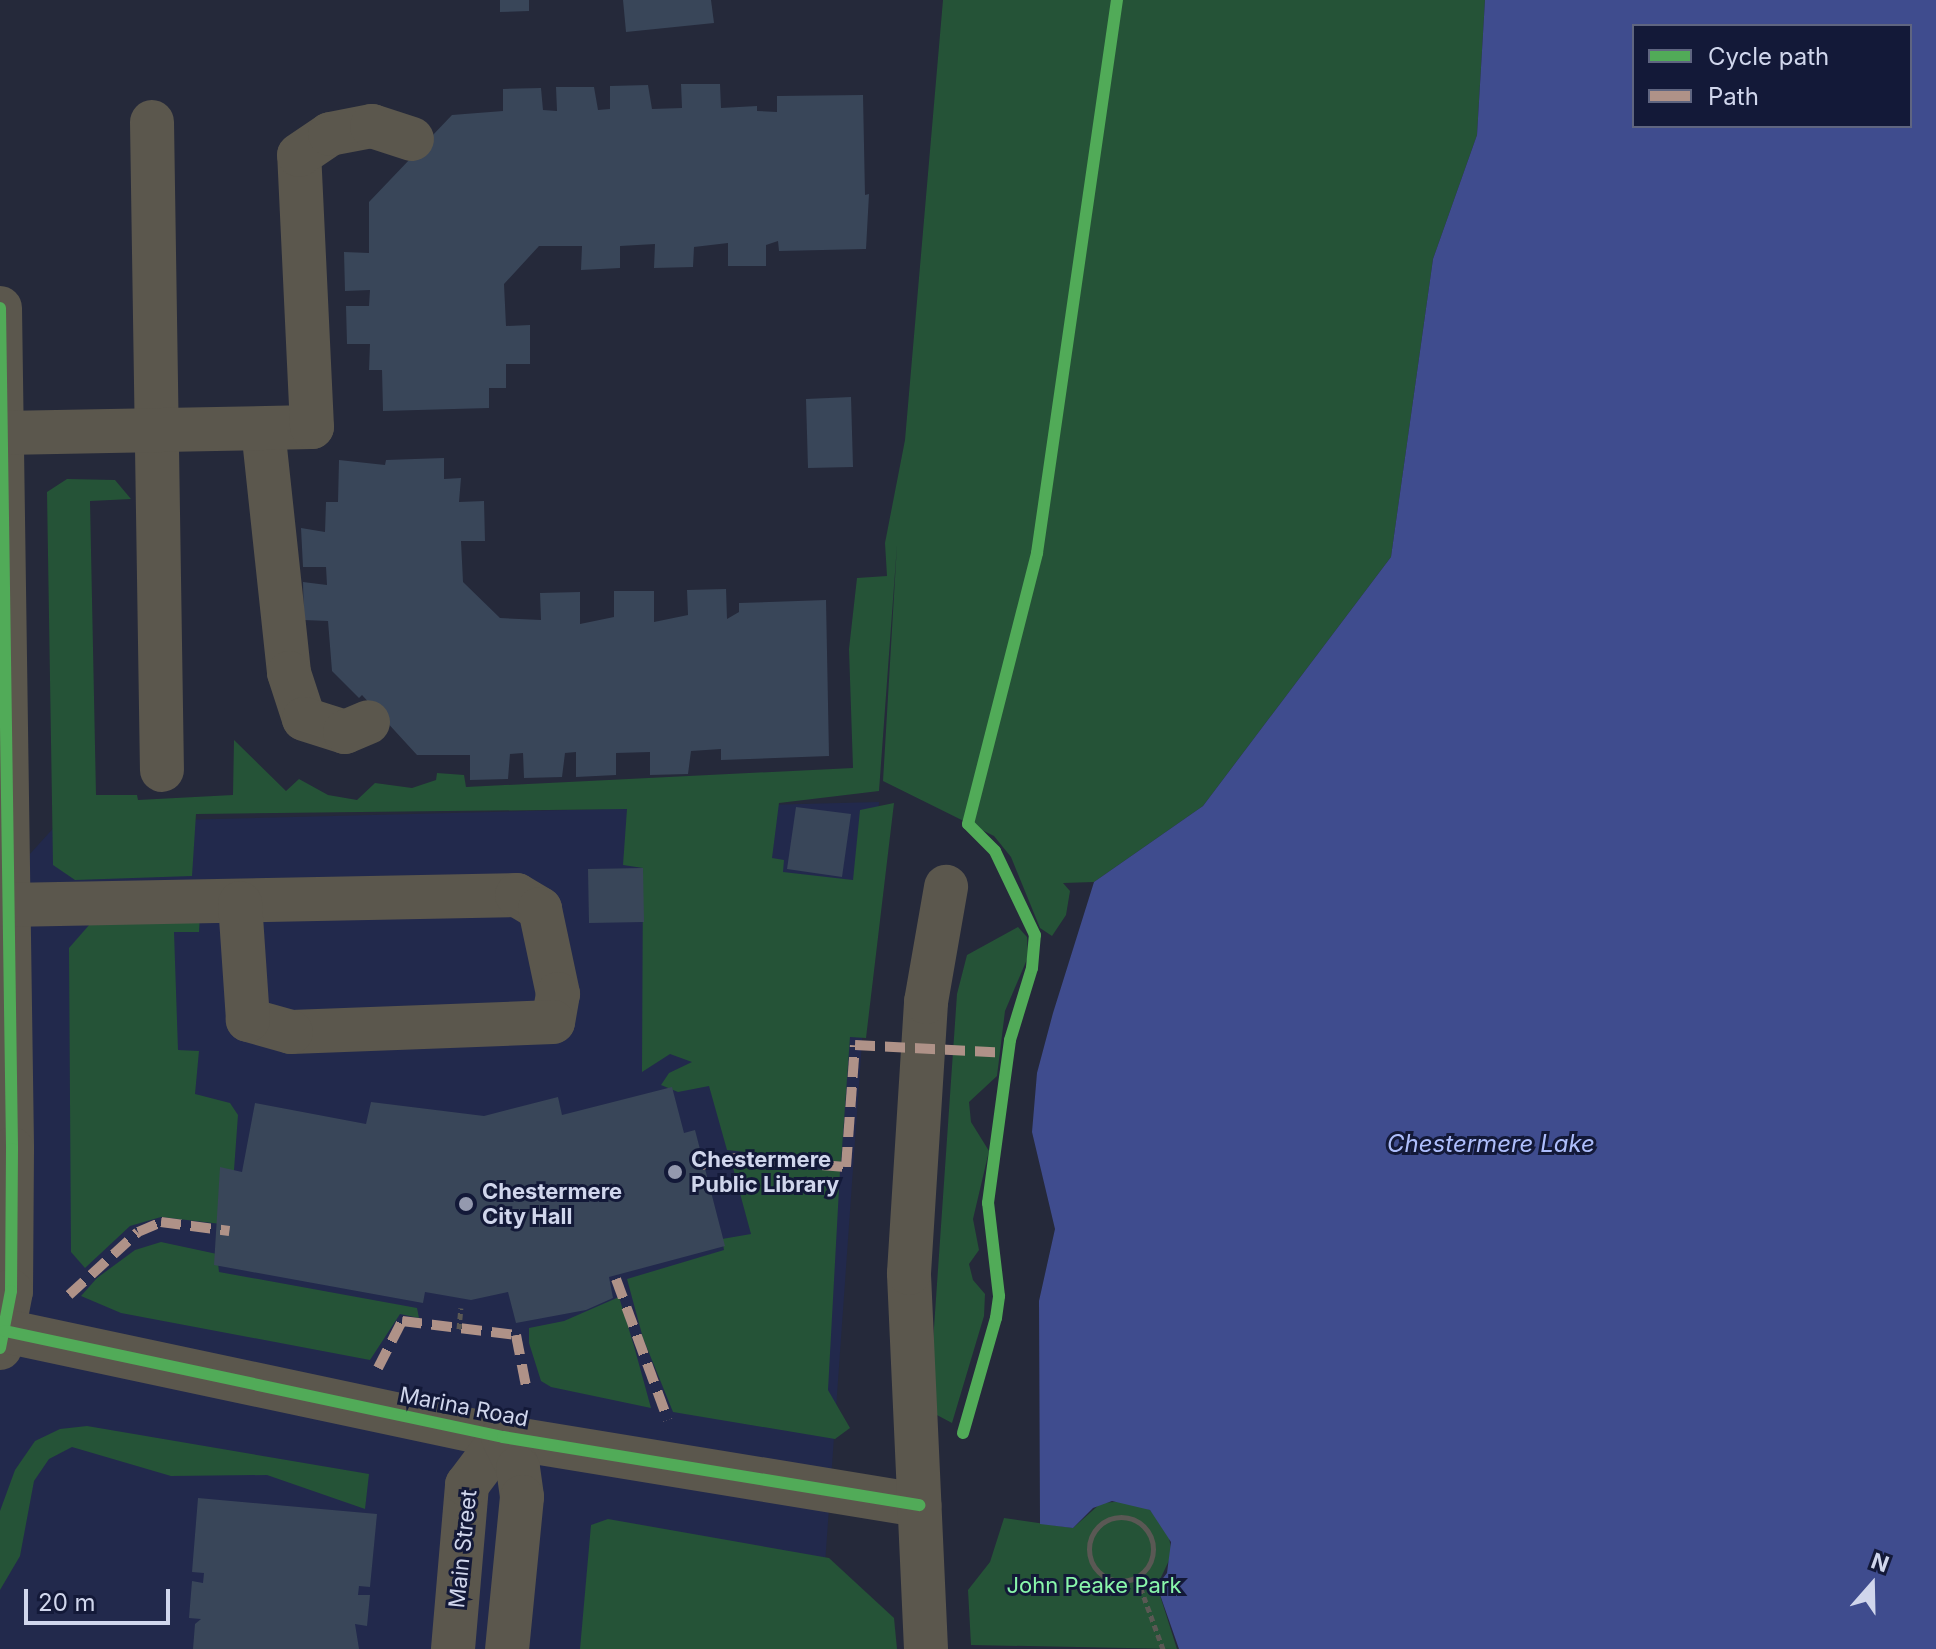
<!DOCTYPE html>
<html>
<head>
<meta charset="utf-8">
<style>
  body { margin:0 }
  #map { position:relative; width:1936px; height:1649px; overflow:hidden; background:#25293a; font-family:Inter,sans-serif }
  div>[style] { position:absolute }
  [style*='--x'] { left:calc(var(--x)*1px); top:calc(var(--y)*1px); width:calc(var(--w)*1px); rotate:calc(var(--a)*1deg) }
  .built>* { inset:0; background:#22294c }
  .green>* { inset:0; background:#255337 }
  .water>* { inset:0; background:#3f4c8e }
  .building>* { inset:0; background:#394659 }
  .path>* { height:5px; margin-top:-2.5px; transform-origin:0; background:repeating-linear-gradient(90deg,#5a5854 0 6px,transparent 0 10px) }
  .path>.ring { margin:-2.5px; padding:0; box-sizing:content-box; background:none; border:5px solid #5a5854; border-radius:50% }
  .minor>* { height:44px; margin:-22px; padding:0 22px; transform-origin:22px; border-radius:22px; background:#5b574d }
  .quiet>* { height:10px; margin-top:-5px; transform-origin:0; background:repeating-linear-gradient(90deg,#af9288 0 20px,transparent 0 30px) }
  .cycleway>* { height:12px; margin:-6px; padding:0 6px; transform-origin:6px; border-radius:6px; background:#51ab58 }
  .dots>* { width:22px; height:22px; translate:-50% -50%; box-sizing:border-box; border:4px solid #131938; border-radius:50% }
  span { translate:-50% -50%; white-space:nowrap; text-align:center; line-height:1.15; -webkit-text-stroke:6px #131938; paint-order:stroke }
  .poi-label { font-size:22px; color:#d0d6ec; font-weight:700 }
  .left { translate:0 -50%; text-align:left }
  .street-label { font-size:22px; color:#d0d6ec }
  .park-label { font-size:22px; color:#89f6ab }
  .water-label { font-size:24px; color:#aebefb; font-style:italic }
  .legend { position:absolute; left:1632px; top:24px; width:280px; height:104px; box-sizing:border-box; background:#131938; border:2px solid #5f6580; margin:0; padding:10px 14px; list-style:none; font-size:24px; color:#d0d6ec }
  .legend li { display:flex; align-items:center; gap:16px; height:40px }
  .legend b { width:40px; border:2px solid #5f6580 }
  .north { position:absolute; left:1832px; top:1545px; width:80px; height:80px; -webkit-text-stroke:6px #131938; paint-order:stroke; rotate:20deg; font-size:22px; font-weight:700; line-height:32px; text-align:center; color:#d0d6ec }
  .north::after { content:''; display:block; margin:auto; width:28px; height:36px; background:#d0d6ec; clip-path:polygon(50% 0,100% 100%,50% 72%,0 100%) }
  .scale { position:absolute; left:24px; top:1589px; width:146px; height:36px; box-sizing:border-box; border:4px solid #d0d6ec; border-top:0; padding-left:10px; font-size:24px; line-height:28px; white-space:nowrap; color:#d0d6ec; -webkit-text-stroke:6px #131938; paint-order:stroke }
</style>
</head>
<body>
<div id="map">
  <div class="built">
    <div style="clip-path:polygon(879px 802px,819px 1649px,0 1649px,0 887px,58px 823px)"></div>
  </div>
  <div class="green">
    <div style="clip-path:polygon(943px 0,1485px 0,1477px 135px,1433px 259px,1391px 557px,1203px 806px,1094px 882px,1063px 883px,1070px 891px,1066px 915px,1052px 936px,1040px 928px,1011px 857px,994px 836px,883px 781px,897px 545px,879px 791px,779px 803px,772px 858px,784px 860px,783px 872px,853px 880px,860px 810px,894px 803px,866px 1038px,850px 1037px,841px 1162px,727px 1150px,709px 1086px,678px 1092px,661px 1085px,669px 1073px,692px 1062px,670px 1054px,642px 1072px,643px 868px,623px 865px,627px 809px,196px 814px,192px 876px,75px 880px,53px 865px,47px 492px,67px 479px,115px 480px,131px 499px,90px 501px,96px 795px,137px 795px,138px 800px,233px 795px,234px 740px,286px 791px,299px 779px,328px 795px,357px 800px,375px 783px,412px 788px,436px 780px,437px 773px,464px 775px,466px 787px,853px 768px,849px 649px,857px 578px,887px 576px,885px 543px,905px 440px)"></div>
    <div style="clip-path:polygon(200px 915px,199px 932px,174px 932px,178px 1050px,199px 1051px,195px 1094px,230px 1103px,238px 1115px,230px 1225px,161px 1217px,130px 1226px,85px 1268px,71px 1252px,69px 948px,90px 924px)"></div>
    <div style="clip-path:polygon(1018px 927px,1027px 937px,1028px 957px,1005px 1011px,997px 1076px,969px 1102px,971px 1122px,989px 1151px,973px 1219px,979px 1250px,969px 1264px,973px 1280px,985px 1294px,984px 1316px,952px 1423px,935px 1414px,931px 1371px,957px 994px,967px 955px)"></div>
    <div style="clip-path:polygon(732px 1164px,840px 1171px,828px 1390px,850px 1428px,835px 1439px,673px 1412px,643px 1338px,627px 1279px,724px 1250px,722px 1239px,751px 1234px)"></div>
    <div style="clip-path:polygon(161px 1242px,217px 1254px,219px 1272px,417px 1308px,419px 1318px,400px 1314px,370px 1360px,121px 1313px,81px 1296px,97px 1278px,135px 1250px)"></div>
    <div style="clip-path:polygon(619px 1297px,634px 1346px,651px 1408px,551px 1387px,541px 1381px,529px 1343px,529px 1328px,564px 1321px)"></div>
    <div style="clip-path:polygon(87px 1426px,369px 1474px,365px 1509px,267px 1475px,171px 1476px,72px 1447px,49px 1459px,34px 1481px,20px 1556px,0 1590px,0 1511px,15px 1470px,35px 1441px,60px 1429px)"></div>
    <div style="clip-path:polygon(1127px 1501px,1150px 1510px,1168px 1532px,1172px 1554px,1157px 1586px,1177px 1649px,971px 1645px,968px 1590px,990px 1562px,1004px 1518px,1073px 1528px,1101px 1503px)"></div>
    <div style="clip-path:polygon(608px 1519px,829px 1558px,894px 1618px,897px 1649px,580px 1649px,591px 1525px)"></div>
  </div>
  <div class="water">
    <div style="clip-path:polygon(evenodd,1485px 0,1936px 0,1936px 1649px,1179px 1649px,1157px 1586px,1167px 1573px,1171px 1542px,1150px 1510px,1112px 1501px,1093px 1508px,1073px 1528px,1040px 1524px,1039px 1301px,1055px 1229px,1032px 1132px,1037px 1073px,1053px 1013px,1094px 882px,1203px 806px,1391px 557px,1433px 259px,1477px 135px,1485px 0,1634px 26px,1910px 26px,1910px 126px,1634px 126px,1634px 26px)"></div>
  </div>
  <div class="building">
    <div style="clip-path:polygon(500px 0,529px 0,529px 11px,500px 12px)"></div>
    <div style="clip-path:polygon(623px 0,711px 0,714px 23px,626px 32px)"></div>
    <div style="clip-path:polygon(681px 84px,720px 84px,721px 108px,757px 106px,757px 111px,777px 112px,777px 96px,863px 95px,865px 195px,869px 194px,866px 249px,779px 251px,778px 241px,766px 245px,766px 266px,728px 266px,728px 243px,694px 247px,693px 267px,654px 268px,655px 244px,620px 246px,620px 268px,581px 270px,582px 246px,539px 246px,504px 284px,506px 326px,530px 325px,530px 364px,506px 364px,506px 388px,489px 388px,489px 408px,383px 411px,382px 370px,369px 370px,370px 344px,347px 344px,346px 306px,369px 306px,370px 290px,345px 291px,344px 252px,369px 253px,369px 202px,452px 115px,503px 111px,503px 89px,541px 88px,543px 110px,557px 111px,556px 87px,594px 87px,598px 110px,610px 109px,610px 86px,648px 85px,652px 109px,682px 108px)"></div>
    <div style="clip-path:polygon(851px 397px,853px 467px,808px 468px,806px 399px)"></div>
    <div style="clip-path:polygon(444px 458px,444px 479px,461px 478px,459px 502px,484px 501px,485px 541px,461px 541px,463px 582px,500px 618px,541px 620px,540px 593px,580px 592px,580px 624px,614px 617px,614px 591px,654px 591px,654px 622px,688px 615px,687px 590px,726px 589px,727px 619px,739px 612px,739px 603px,826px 600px,829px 756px,721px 760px,721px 749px,691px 751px,688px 774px,650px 775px,650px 752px,616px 753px,616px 775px,576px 777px,576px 752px,565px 753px,562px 777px,524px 778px,523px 753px,510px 754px,508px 779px,470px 780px,470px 755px,417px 755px,362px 695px,359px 698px,332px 671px,328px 621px,304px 620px,303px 582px,327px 585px,326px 567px,303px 567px,301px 528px,325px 532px,326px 502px,338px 502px,339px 460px,385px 465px,386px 460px)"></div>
    <div style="clip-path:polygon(796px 807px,851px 814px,842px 877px,787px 869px)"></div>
    <div style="clip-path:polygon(643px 868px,644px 922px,589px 923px,588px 869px)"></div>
    <div style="clip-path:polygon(672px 1087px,684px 1133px,695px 1130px,725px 1246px,609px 1277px,613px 1298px,586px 1310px,516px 1323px,508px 1292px,471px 1300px,425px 1292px,423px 1303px,214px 1265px,220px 1167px,242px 1172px,255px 1103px,366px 1124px,371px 1102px,484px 1116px,558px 1097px,562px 1115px)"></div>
    <div style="clip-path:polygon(198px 1498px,377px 1514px,370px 1587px,359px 1586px,358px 1595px,370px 1595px,367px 1626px,355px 1624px,359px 1649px,193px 1649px,195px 1624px,201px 1619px,189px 1618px,192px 1581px,203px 1583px,204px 1573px,192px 1572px)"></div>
  </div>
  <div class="path">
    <div style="--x:459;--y:1329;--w:21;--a:-85"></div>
    <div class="ring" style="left:1089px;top:1517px;width:59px;height:59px"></div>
    <div style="--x:1137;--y:1578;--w:76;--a:69.9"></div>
  </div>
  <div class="minor">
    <div style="--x:152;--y:122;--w:648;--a:89.12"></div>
    <div style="--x:0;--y:308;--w:841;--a:89.18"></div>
    <div style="--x:12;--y:1149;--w:142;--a:90.4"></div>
    <div style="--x:11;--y:1291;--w:58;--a:100.9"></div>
    <div style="--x:263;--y:429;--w:245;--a:83.9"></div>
    <div style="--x:289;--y:673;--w:48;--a:71.9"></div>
    <div style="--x:304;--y:719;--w:43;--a:17.6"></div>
    <div style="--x:345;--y:732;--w:25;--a:-23"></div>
    <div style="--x:3;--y:433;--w:309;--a:-1.1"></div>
    <div style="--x:312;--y:427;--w:272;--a:-92.7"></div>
    <div style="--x:299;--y:155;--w:37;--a:-34"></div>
    <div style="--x:330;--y:134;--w:43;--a:-10.8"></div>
    <div style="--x:372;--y:126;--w:42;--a:18"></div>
    <div style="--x:7;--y:905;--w:510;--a:-1.12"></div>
    <div style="--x:517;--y:895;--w:27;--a:31"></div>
    <div style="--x:540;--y:909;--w:87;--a:78"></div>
    <div style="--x:558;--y:994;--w:28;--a:100"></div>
    <div style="--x:553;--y:1022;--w:262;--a:177.8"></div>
    <div style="--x:291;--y:1032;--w:45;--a:-164.4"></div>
    <div style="--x:248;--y:1020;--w:117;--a:-93.9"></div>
    <div style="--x:5;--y:1331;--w:509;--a:12.02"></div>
    <div style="--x:503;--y:1437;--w:422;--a:9.3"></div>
    <div style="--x:453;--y:1649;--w:165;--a:-85.1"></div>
    <div style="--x:467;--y:1485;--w:60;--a:-53.1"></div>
    <div style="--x:503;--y:1437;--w:34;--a:64"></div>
    <div style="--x:518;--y:1468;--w:29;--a:82"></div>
    <div style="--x:522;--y:1497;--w:153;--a:95.6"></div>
    <div style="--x:926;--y:1649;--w:376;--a:-92.6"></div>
    <div style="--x:909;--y:1273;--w:272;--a:-86.4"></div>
    <div style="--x:926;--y:1002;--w:117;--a:-80.1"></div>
  </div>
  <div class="quiet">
    <div style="--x:702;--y:1165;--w:32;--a:-13"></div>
    <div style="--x:733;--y:1158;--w:113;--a:4.6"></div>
    <div style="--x:846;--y:1167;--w:122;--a:-85.8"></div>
    <div style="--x:855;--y:1045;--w:154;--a:3"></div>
    <div style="--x:616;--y:1279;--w:150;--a:69.8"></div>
    <div style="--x:69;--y:1295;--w:93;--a:-42.4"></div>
    <div style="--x:138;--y:1232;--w:25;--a:-23"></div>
    <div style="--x:161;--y:1222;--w:69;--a:7.5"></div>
    <div style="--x:378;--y:1368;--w:53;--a:-62.9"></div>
    <div style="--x:402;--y:1321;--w:115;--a:7"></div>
    <div style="--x:516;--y:1335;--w:57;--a:78.9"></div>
  </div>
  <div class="cycleway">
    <div style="--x:0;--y:308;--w:841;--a:89.18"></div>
    <div style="--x:12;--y:1149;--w:142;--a:90.4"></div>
    <div style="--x:11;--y:1291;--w:58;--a:100.9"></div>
    <div style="--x:5;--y:1331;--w:509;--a:12.02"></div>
    <div style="--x:503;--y:1437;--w:422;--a:9.3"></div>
    <div style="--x:963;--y:1433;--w:120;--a:-74"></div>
    <div style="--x:996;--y:1318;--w:22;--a:-82"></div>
    <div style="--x:999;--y:1296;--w:94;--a:-96.7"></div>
    <div style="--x:988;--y:1203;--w:164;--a:-82.3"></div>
    <div style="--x:1010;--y:1040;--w:75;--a:-73"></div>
    <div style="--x:1032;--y:968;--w:33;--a:-85"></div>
    <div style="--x:1035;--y:935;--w:93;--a:-115.5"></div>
    <div style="--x:995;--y:851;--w:38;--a:-135"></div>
    <div style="--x:968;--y:824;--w:280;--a:-75.7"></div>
    <div style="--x:1037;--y:553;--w:559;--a:-81.77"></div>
  </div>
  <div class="dots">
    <div style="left:675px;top:1172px;background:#9499ae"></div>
    <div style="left:466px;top:1204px;background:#9499ae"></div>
  </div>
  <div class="poi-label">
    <span class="left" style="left:691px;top:1172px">Chestermere<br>Public Library</span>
    <span class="left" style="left:482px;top:1204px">Chestermere<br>City Hall</span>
  </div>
  <div class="street-label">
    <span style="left:464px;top:1407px;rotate:11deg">Marina Road</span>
    <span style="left:463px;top:1549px;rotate:-84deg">Main Street</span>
  </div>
  <div class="park-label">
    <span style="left:1094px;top:1586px">John Peake Park</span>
  </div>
  <div class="water-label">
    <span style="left:1491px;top:1144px">Chestermere Lake</span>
  </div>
  <ul class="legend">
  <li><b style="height:10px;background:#51ab58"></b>Cycle path</li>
  <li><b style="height:10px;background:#af9288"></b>Path</li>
  </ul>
  <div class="north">N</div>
  <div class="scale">20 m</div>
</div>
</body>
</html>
